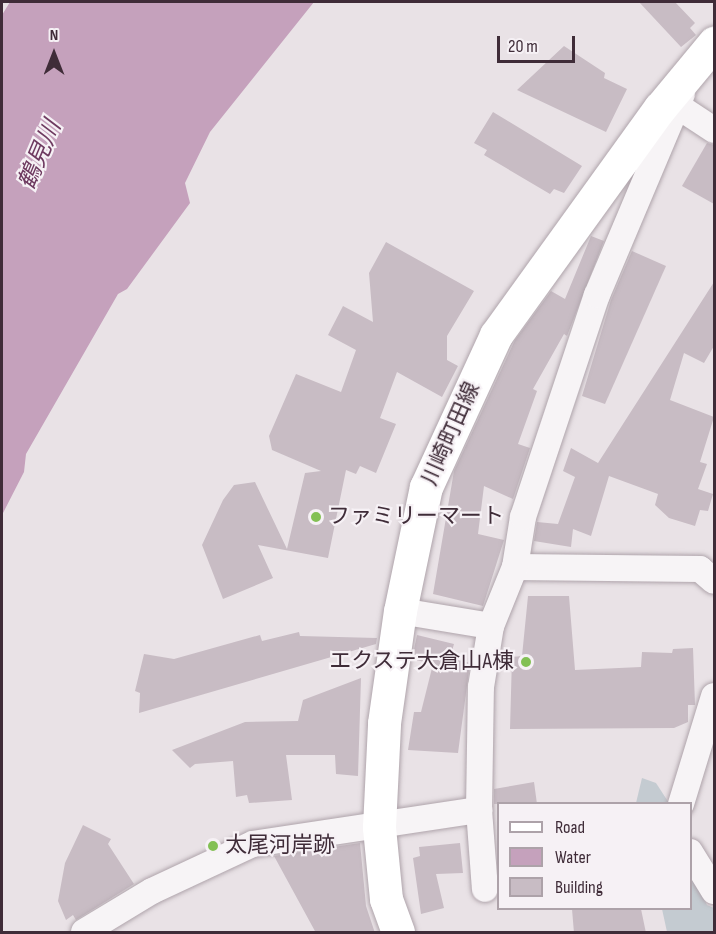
<!DOCTYPE html>
<html>
<head>
<meta charset="utf-8">
<style>
  body { margin:0 }
  #map { position:relative; width:716px; height:934px; overflow:hidden; background:#e9e2e6; font-family:"Sofia Sans Condensed","Noto Sans JP",sans-serif }
  div>[style] { position:absolute }
  [style*='--x'] { left:calc(var(--x)*1px); top:calc(var(--y)*1px); width:calc(var(--w)*1px); rotate:calc(var(--a)*1deg) }
  .green>* { inset:0; background:#c4cbd1 }
  .water>* { inset:0; background:#c5a1bc }
  .building>* { inset:0; background:#c8bcc4 }
  .roads { filter:drop-shadow(0 0 2px #afa4ab) drop-shadow(0 0 2px #afa4ab) }
  .minor>* { height:26px; margin:-13px; padding:0 13px; transform-origin:13px; border-radius:13px; background:#f7f4f6 }
  .major>* { height:33px; margin:-16.5px; padding:0 16.5px; transform-origin:16.5px; border-radius:16.5px; background:#fff }
  .dots>* { width:16px; height:16px; translate:-50% -50%; box-sizing:border-box; border:3px solid #f6f1f5; border-radius:50% }
  span { translate:-50% -50%; white-space:nowrap; text-align:center; line-height:1.15; -webkit-text-stroke:4.5px #f6f1f5; paint-order:stroke }
  .street-label { font-size:22px; color:#3f2c38 }
  .poi-label { font-size:22px; color:#3f2c38 }
  .left { translate:0 -50%; text-align:left }
  .right { translate:-100% -50%; text-align:right }
  .water-label { font-size:24px; color:#6e3a60; font-style:italic }
  .frame { position:absolute; inset:0; border:3px solid #3f2c38; pointer-events:none }
  .legend { position:absolute; left:497px; top:802px; width:195px; height:108px; box-sizing:border-box; background:#f6f1f5; border:2px solid #ada2a9; margin:0; padding:8px 10px; list-style:none; font-size:18px; color:#3f2c38 }
  .legend li { display:flex; align-items:center; gap:12px; height:30px }
  .legend b { width:30px; border:2px solid #ada2a9 }
  .north { position:absolute; left:24px; top:24px; width:60px; height:60px; -webkit-text-stroke:4px #f6f1f5; paint-order:stroke; rotate:0deg; font-size:16px; font-weight:700; line-height:24px; text-align:center; color:#3f2c38 }
  .north::after { content:''; display:block; margin:auto; width:21px; height:27px; background:#3f2c38; clip-path:polygon(50% 0,100% 100%,50% 72%,0 100%) }
  .scale { position:absolute; left:497px; top:36px; width:78px; height:27px; box-sizing:border-box; border:3px solid #3f2c38; border-top:0; padding-left:8px; font-size:18px; line-height:21px; white-space:nowrap; color:#3f2c38; -webkit-text-stroke:4px #f6f1f5; paint-order:stroke }
</style>
</head>
<body>
<div id="map">
  <div class="green">
    <div style="clip-path:polygon(642px 778px,656px 783px,669px 803px,636px 803px)"></div>
    <div style="clip-path:polygon(691px 873px,707px 905px,714px 908px,714px 932px,667px 932px,662px 909px,690px 908px)"></div>
  </div>
  <div class="water">
    <div style="clip-path:polygon(10px 2px,314px 2px,210px 132px,185px 183px,190px 203px,127px 289px,118px 294px,26px 454px,24px 472px,2px 515px,2px 15px)"></div>
  </div>
  <div class="building">
    <div style="clip-path:polygon(639px 2px,675px 2px,695px 23px,690px 28px,696px 35px,681px 47px)"></div>
    <div style="clip-path:polygon(564px 46px,605px 73px,604px 78px,627px 89px,606px 132px,517px 90px)"></div>
    <div style="clip-path:polygon(493px 112px,582px 166px,564px 193px,554px 189px,550px 194px,484px 155px,487px 150px,474px 143px)"></div>
    <div style="clip-path:polygon(707px 143px,714px 145px,714px 204px,682px 186px)"></div>
    <div style="clip-path:polygon(591px 236px,604px 241px,567px 336px,564px 334px,533px 389px,537px 391px,518px 444px,530px 448px,513px 499px,484px 486px,478px 534px,504px 540px,483px 606px,433px 594px,454px 471px,515px 340px,551px 291px,565px 299px)"></div>
    <div style="clip-path:polygon(386px 242px,474px 291px,447px 336px,447px 360px,458px 366px,442px 397px,397px 372px,380px 418px,396px 424px,376px 473px,360px 466px,356px 474px,346px 470px,328px 558px,258px 545px,273px 578px,223px 599px,202px 545px,223px 500px,234px 485px,255px 482px,287px 549px,305px 473px,321px 471px,272px 450px,269px 436px,296px 374px,341px 392px,356px 350px,328px 335px,343px 306px,373px 322px,369px 273px)"></div>
    <div style="clip-path:polygon(632px 251px,666px 266px,605px 404px,582px 396px,611px 300px)"></div>
    <div style="clip-path:polygon(714px 282px,714px 346px,704px 363px,684px 353px,670px 400px,714px 417px,700px 462px,707px 464px,698px 489px,713px 494px,708px 511px,700px 510px,695px 526px,669px 518px,655px 505px,658px 494px,609px 476px,591px 536px,573px 529px,571px 547px,534px 541px,537px 522px,558px 524px,575px 477px,563px 471px,571px 448px,598px 463px)"></div>
    <div style="clip-path:polygon(528px 596px,569px 596px,575px 670px,641px 667px,642px 652px,672px 653px,673px 649px,693px 648px,695px 705px,688px 705px,688px 722px,674px 728px,510px 729px,512px 657px,522px 656px)"></div>
    <div style="clip-path:polygon(299px 632px,300px 636px,377px 638px,376px 644px,139px 713px,140px 693px,135px 691px,144px 654px,174px 659px,260px 635px,262px 641px)"></div>
    <div style="clip-path:polygon(417px 635px,454px 644px,450px 658px,470px 663px,458px 753px,408px 750px,414px 712px,421px 712px,433px 664px,412px 659px)"></div>
    <div style="clip-path:polygon(361px 678px,358px 776px,336px 774px,335px 755px,286px 755px,292px 800px,249px 803px,247px 795px,236px 797px,233px 761px,195px 764px,190px 768px,172px 750px,245px 722px,298px 721px,303px 700px)"></div>
    <div style="clip-path:polygon(534px 782px,537px 804px,494px 804px,494px 789px)"></div>
    <div style="clip-path:polygon(83px 825px,111px 839px,108px 844px,134px 884px,76px 920px,73px 915px,66px 920px,58px 901px,65px 863px)"></div>
    <div style="clip-path:polygon(360px 843px,366px 906px,375px 933px,316px 933px,274px 856px)"></div>
    <div style="clip-path:polygon(460px 843px,463px 873px,436px 874px,444px 908px,421px 914px,413px 858px,420px 856px,419px 847px)"></div>
    <div style="clip-path:polygon(572px 909px,641px 909px,646px 933px,574px 933px)"></div>
  </div>
  <div class="roads">
    <div class="minor">
      <div style="--x:667;--y:99;--w:56;--a:33.4"></div>
      <div style="--x:515;--y:567;--w:185;--a:0.6"></div>
      <div style="--x:700;--y:569;--w:18;--a:41"></div>
      <div style="--x:400;--y:611;--w:92;--a:9.4"></div>
      <div style="--x:681;--y:804;--w:113;--a:-73"></div>
      <div style="--x:479;--y:810;--w:79;--a:85.7"></div>
      <div style="--x:690;--y:852;--w:46;--a:58.4"></div>
      <div style="--x:84;--y:932;--w:79;--a:-31.1"></div>
      <div style="--x:152;--y:891;--w:111;--a:-25"></div>
      <div style="--x:253;--y:844;--w:229;--a:-8.6"></div>
      <div style="--x:479;--y:810;--w:123;--a:-89.1"></div>
      <div style="--x:481;--y:687;--w:62;--a:-80.7"></div>
      <div style="--x:491;--y:626;--w:64;--a:-67.9"></div>
      <div style="--x:515;--y:567;--w:51;--a:-80.9"></div>
      <div style="--x:523;--y:517;--w:234;--a:-71.6"></div>
      <div style="--x:597;--y:295;--w:218;--a:-67.1"></div>
    </div>
    <div class="major">
      <div style="--x:398;--y:932;--w:35;--a:-110"></div>
      <div style="--x:386;--y:899;--w:72;--a:-95.6"></div>
      <div style="--x:379;--y:827;--w:104;--a:-87.2"></div>
      <div style="--x:384;--y:723;--w:113;--a:-81.9"></div>
      <div style="--x:400;--y:611;--w:127;--a:-78.2"></div>
      <div style="--x:426;--y:487;--w:167;--a:-65.3"></div>
      <div style="--x:496;--y:335;--w:280;--a:-54.2"></div>
      <div style="--x:660;--y:108;--w:85;--a:-50.3"></div>
    </div>
  </div>
  <div class="dots">
    <div style="left:316px;top:517px;background:#83c054"></div>
    <div style="left:526px;top:662px;background:#83c054"></div>
    <div style="left:213px;top:846px;background:#83c054"></div>
  </div>
  <div class="street-label">
    <span style="left:451px;top:434px;rotate:-66deg">川崎町田線</span>
  </div>
  <div class="poi-label">
    <span class="left" style="left:328px;top:517px">ファミリーマート</span>
    <span class="right" style="left:514px;top:662px">エクステ大倉山A棟</span>
    <span class="left" style="left:225px;top:846px">太尾河岸跡</span>
  </div>
  <div class="water-label">
    <span style="left:40px;top:155px;rotate:-67deg">鶴見川</span>
  </div>
  <div class="frame"></div>
  <ul class="legend">
  <li><b style="height:8px;background:#fff"></b>Road</li>
  <li><b style="height:16px;background:#c5a1bc"></b>Water</li>
  <li><b style="height:16px;background:#c8bcc4"></b>Building</li>
  </ul>
  <div class="north">N</div>
  <div class="scale">20 m</div>
</div>
</body>
</html>
